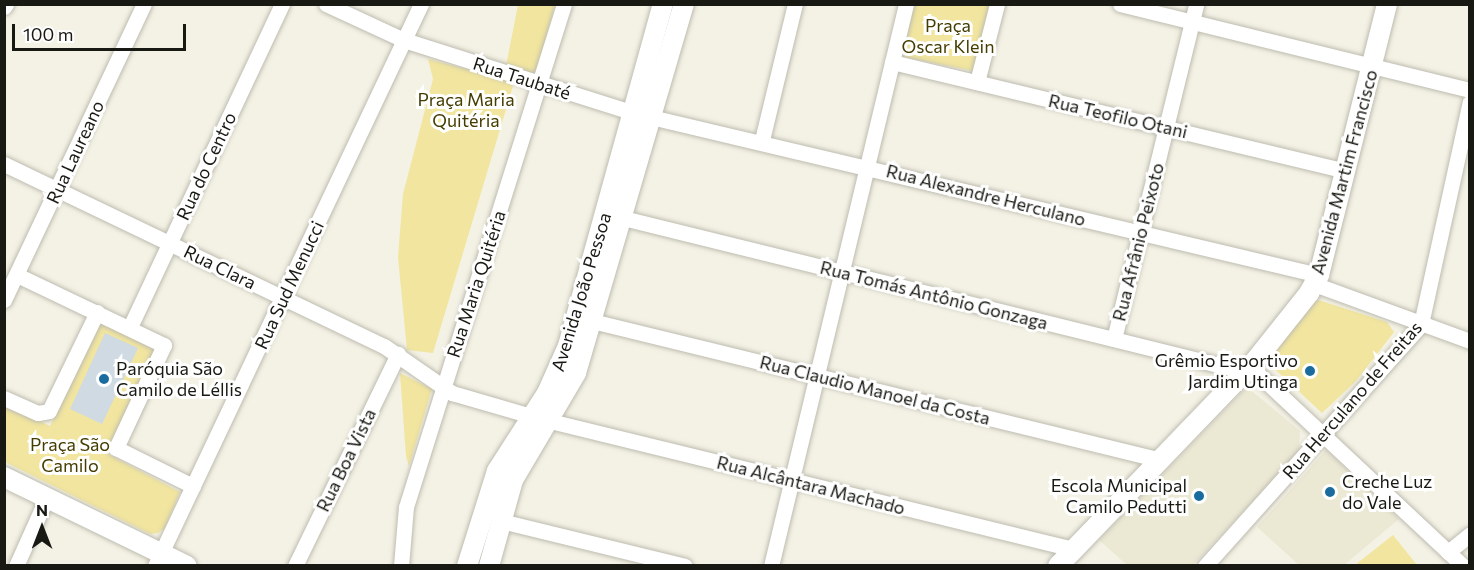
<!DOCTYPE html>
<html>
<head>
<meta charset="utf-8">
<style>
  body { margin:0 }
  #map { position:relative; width:1474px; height:570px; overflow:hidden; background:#f4f2e5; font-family:Commissioner,sans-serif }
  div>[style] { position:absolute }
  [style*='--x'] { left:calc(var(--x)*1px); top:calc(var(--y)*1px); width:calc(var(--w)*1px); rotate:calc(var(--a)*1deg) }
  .built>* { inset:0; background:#ebe8d4 }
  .green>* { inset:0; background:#f1e59f }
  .building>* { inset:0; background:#cfdae3 }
  .roads { filter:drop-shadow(0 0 2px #bebcb0) drop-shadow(0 0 2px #bebcb0) }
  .minor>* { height:15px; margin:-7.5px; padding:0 7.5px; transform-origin:7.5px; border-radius:7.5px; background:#fff }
  .major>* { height:20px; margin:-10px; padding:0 10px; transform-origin:10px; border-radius:10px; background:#fff }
  .dots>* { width:16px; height:16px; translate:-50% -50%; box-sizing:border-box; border:3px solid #fff; border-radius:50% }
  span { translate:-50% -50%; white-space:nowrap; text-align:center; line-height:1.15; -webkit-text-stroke:6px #fff; paint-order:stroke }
  .park-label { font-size:18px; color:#453c00 }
  .street-label { font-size:18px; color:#191914 }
  .poi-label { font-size:18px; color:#191914 }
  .right { translate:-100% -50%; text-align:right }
  .left { translate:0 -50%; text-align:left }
  .frame { position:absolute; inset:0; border:6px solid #191914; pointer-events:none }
  .north { position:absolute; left:12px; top:498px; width:60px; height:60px; -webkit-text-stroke:4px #fff; paint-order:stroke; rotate:0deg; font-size:16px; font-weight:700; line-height:24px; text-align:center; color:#191914 }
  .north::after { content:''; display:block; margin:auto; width:21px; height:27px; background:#191914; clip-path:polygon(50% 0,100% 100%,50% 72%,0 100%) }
  .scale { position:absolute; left:12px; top:24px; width:174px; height:27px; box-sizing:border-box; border:3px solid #191914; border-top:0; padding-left:8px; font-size:18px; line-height:21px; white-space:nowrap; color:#191914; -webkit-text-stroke:4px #fff; paint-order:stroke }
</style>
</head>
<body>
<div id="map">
  <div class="built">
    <div style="clip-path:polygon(1247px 387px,1300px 431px,1299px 452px,1193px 565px,1127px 565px,1099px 540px)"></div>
    <div style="clip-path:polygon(1326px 450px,1399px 519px,1344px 565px,1299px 565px,1257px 527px)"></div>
  </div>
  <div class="green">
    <div style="clip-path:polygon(518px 5px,555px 5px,536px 76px,506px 66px)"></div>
    <div style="clip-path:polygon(913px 5px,989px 5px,973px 71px,904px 57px)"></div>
    <div style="clip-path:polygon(428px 59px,509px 80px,513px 86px,433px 353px,407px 350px,398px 257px,403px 194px,433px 79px)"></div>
    <div style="clip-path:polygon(1315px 299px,1387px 322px,1394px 332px,1356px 381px,1322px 413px,1268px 363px)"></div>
    <div style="clip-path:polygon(100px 323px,155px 350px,106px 453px,180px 492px,165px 528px,158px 533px,150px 534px,5px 462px,4px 404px,50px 426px)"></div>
    <div style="clip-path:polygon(400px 373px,432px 389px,409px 466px,406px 456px)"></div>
    <div style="clip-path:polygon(1393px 535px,1417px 565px,1355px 565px)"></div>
  </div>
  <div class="building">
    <div style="clip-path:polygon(105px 333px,138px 348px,102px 424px,70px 409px)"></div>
  </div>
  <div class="roads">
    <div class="minor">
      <div style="--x:326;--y:4;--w:86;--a:24.8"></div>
      <div style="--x:404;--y:40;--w:241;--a:17.6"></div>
      <div style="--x:634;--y:113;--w:704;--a:13.31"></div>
      <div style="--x:1120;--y:4;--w:360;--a:13.8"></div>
      <div style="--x:4;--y:7;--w:4;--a:-56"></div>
      <div style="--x:892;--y:62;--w:466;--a:13.5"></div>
      <div style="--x:977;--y:82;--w:81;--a:-75.6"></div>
      <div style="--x:762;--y:140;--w:140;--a:-76.4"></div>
      <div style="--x:4;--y:164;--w:421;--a:25.6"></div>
      <div style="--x:384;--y:346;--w:83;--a:34.7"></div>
      <div style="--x:452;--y:393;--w:82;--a:16.2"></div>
      <div style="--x:623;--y:218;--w:655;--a:13.87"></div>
      <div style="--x:1259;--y:375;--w:279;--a:43.1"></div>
      <div style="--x:17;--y:275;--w:163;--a:25.5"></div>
      <div style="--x:164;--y:345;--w:114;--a:115"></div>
      <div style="--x:116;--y:448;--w:86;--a:26.3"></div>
      <div style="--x:1314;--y:284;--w:166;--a:20.1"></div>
      <div style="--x:4;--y:300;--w:327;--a:-64.7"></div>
      <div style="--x:592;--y:321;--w:582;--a:13.73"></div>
      <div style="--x:130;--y:327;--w:357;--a:-64.8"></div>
      <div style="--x:1114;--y:339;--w:345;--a:-76.2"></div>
      <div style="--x:4;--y:398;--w:37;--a:24"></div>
      <div style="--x:38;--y:413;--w:11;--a:-10"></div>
      <div style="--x:49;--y:411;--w:110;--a:-64.1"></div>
      <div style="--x:550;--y:421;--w:538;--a:13.75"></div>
      <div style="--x:501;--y:521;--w:189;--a:13.7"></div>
      <div style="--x:1448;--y:552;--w:28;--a:-39"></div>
      <div style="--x:16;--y:566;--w:76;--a:-65.8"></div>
      <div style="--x:155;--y:566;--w:622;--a:-64.67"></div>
      <div style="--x:295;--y:566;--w:236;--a:-64.1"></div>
      <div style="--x:401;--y:566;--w:59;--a:-85.2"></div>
      <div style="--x:406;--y:507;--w:527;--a:-72.56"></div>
      <div style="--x:771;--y:566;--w:578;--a:-76.49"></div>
      <div style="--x:1205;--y:566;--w:324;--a:-48.2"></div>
      <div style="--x:1421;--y:324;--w:227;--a:-77.6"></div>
    </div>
    <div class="major">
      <div style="--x:4;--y:477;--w:203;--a:25.9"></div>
      <div style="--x:467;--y:566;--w:100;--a:-72.5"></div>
      <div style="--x:497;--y:471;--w:93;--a:-57.3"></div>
      <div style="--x:547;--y:393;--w:51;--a:-65.9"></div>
      <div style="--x:568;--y:346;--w:355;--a:-74.5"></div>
      <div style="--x:489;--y:566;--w:89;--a:-74.4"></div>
      <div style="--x:513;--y:480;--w:124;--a:-59.5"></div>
      <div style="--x:576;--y:373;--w:384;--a:-73.7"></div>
      <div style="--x:1058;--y:566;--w:284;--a:-46.1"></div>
      <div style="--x:1255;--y:361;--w:87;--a:-51.5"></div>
      <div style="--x:1309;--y:293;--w:21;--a:-61"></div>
      <div style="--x:1319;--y:275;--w:279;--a:-75.9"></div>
    </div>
  </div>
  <div class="dots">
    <div style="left:1310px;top:371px;background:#1b6c9e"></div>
    <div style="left:104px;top:379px;background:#1b6c9e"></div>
    <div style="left:1330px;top:492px;background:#1b6c9e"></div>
    <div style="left:1199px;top:496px;background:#1b6c9e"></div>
  </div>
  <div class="park-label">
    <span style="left:948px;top:36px">Praça<br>Oscar Klein</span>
    <span style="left:466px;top:110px">Praça Maria<br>Quitéria</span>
    <span style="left:70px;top:455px">Praça São<br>Camilo</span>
  </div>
  <div class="street-label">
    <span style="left:522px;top:78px;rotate:18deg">Rua Taubaté</span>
    <span style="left:1118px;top:116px;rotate:13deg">Rua Teofilo Otani</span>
    <span style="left:75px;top:152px;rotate:-65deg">Rua Laureano</span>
    <span style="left:206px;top:166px;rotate:-65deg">Rua do Centro</span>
    <span style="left:1344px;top:172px;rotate:-75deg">Avenida Martim Francisco</span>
    <span style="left:986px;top:195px;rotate:14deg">Rua Alexandre Herculano</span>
    <span style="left:1138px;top:242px;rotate:-76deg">Rua Afrânio Peixoto</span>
    <span style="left:220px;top:267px;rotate:26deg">Rua Clara</span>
    <span style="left:476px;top:284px;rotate:-72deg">Rua Maria Quitéria</span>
    <span style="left:289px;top:285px;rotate:-65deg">Rua Sud Menucci</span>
    <span style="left:581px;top:292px;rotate:-73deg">Avenida João Pessoa</span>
    <span style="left:934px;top:295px;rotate:14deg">Rua Tomás Antônio Gonzaga</span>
    <span style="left:875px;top:390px;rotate:14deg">Rua Claudio Manoel da Costa</span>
    <span style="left:1352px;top:400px;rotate:-49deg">Rua Herculano de Freitas</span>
    <span style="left:346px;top:460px;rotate:-64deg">Rua Boa Vista</span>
    <span style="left:811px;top:485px;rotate:14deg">Rua Alcântara Machado</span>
  </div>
  <div class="poi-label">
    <span class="right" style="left:1298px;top:371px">Grêmio Esportivo<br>Jardim Utinga</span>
    <span class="left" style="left:116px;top:379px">Paróquia São<br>Camilo de Léllis</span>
    <span class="left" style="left:1342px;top:492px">Creche Luz<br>do Vale</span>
    <span class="right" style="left:1187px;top:496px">Escola Municipal<br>Camilo Pedutti</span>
  </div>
  <div class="frame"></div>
  <div class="north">N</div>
  <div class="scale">100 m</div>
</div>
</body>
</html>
